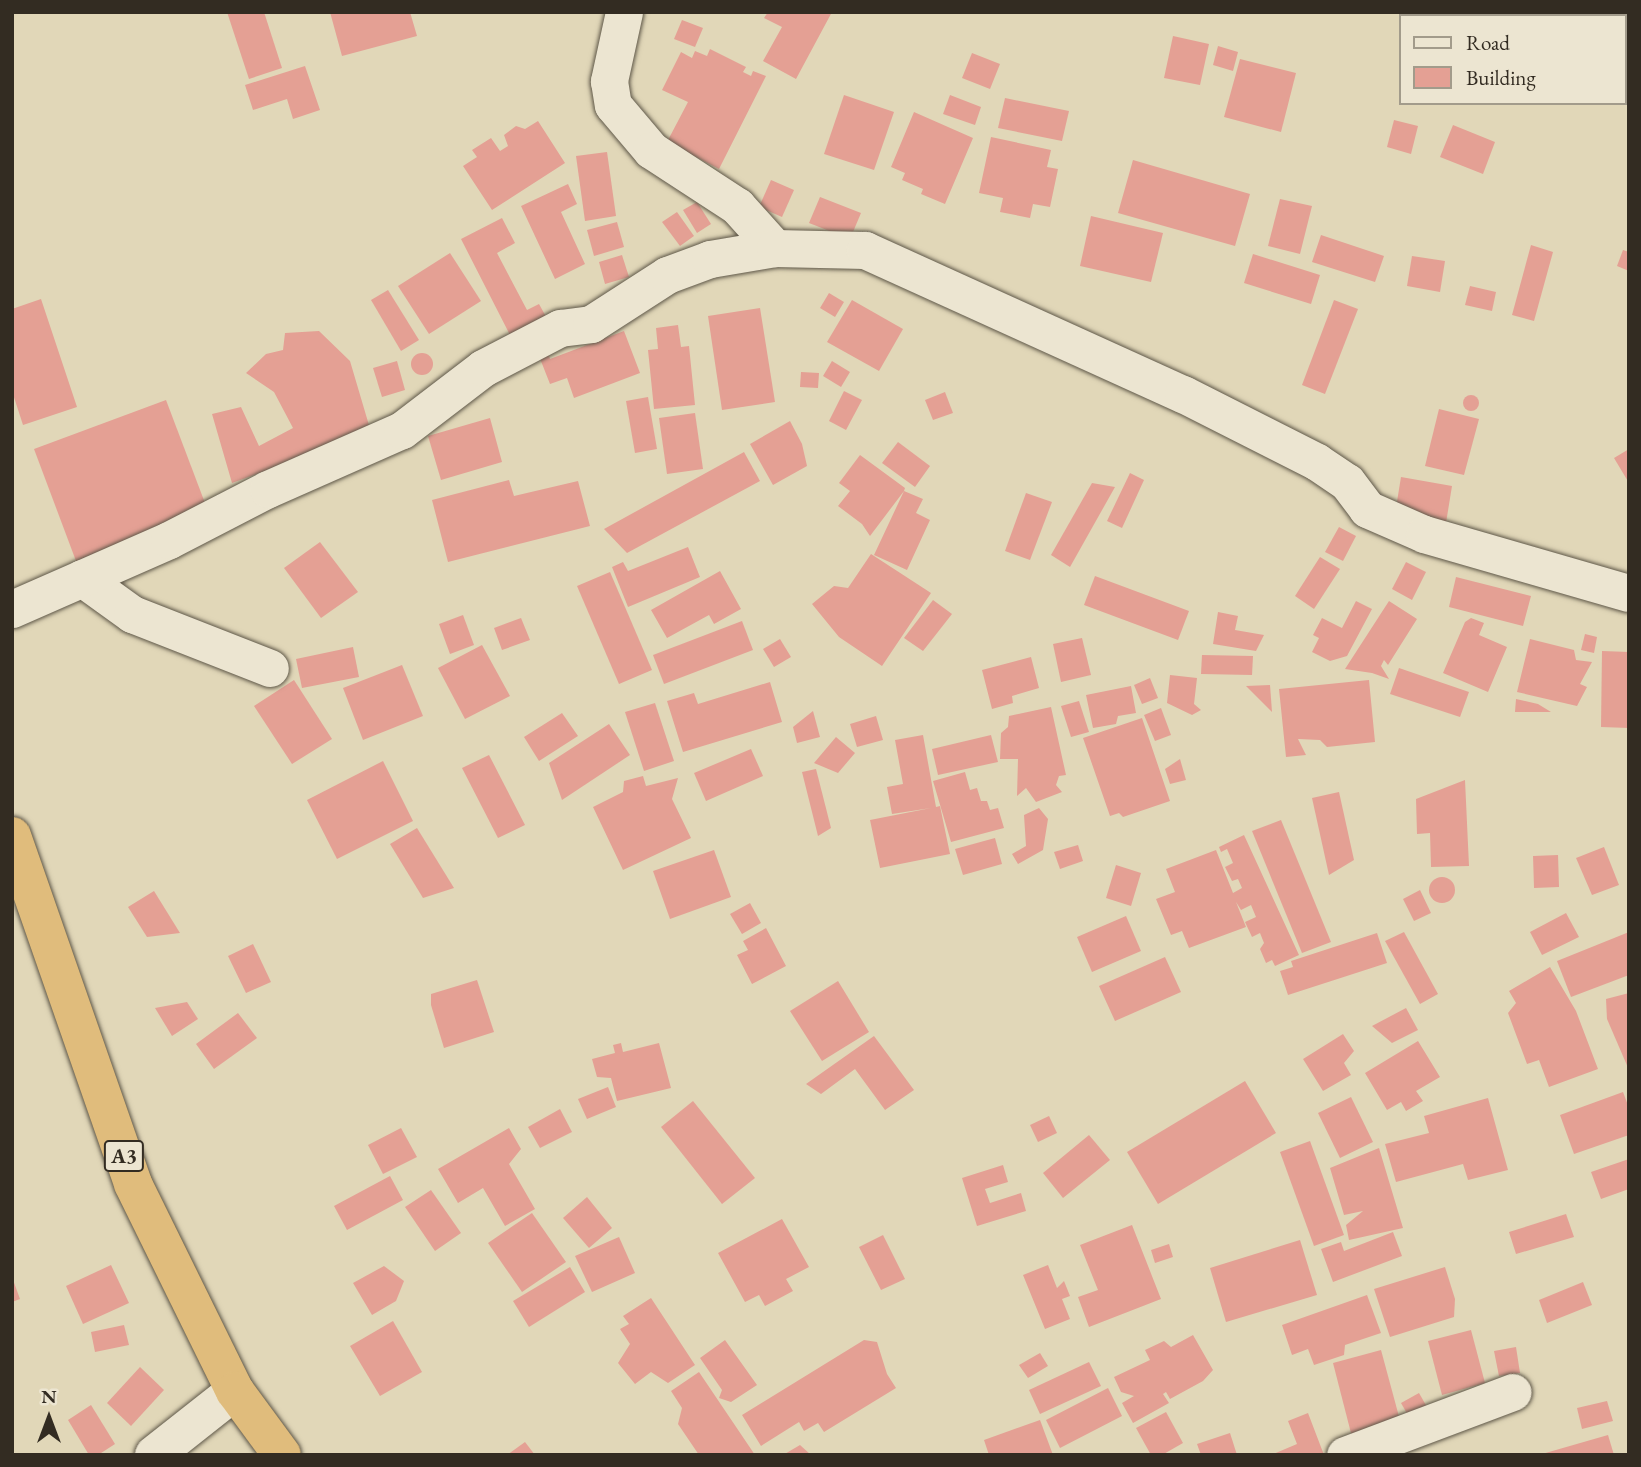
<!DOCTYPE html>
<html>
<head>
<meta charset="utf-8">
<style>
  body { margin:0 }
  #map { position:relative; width:1641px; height:1467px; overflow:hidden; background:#e1d7b8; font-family:"EB Garamond",serif }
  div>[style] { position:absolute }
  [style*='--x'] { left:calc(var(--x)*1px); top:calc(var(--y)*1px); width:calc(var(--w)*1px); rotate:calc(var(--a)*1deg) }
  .building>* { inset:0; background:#e4a094 }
  .round { border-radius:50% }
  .roads { filter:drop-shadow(0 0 2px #5e5748) drop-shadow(0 0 2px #5e5748) }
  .street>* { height:37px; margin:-18.5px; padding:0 18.5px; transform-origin:18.5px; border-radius:18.5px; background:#ece5d1 }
  .secondary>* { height:38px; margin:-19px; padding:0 19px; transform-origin:19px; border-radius:19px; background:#ece5d1 }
  .highway>* { height:38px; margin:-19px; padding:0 19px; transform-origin:19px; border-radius:19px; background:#e0bc7c }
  span { translate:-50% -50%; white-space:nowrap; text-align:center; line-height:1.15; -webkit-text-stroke:6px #ece5d1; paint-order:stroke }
  .shield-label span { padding:2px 5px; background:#ece5d1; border:2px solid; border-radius:5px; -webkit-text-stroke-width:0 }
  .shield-label { font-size:21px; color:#332c22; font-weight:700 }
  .frame { position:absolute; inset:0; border:14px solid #332c22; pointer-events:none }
  .legend { position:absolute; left:1399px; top:14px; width:228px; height:91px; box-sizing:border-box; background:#ece5d1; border:2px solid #a29b8b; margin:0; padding:9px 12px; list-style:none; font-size:21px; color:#332c22 }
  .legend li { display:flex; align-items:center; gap:14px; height:35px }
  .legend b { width:35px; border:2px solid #a29b8b }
  .north { position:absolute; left:14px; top:1383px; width:70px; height:70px; -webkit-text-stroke:5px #ece5d1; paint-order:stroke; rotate:0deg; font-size:19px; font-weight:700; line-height:28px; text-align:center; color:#332c22 }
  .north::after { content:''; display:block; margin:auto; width:24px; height:32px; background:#332c22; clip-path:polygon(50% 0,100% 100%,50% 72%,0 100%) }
</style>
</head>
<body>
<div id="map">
  <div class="building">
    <div style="clip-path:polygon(227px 12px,264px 12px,282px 68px,249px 79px)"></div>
    <div style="clip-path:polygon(330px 12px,410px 12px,417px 36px,342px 56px)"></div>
    <div style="clip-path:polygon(768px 12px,832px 12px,796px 79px,763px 61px,782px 27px,764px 18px)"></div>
    <div style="clip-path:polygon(1555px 12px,1572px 12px,1580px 16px,1553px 16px)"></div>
    <div style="clip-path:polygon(682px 20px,703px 28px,695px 47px,674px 39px)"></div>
    <div style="clip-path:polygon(1173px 36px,1209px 44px,1200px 85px,1164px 78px)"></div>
    <div style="clip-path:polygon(1218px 46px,1238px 52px,1233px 71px,1213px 65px)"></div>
    <div style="clip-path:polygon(710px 49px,746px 67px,743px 72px,751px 76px,753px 71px,766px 76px,719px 169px,667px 142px,688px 102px,662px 90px,681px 52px,692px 58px,695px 51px,707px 56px)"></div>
    <div style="clip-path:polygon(972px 53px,1000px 64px,990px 89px,962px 78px)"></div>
    <div style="clip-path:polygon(1240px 59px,1296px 73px,1281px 132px,1224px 117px)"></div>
    <div style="clip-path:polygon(305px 66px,320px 110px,293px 119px,287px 99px,253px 110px,245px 85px)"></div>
    <div style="clip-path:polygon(844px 95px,894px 112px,874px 170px,824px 154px)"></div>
    <div style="clip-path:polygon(950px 95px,981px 107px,975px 125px,943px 114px)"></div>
    <div style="clip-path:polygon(1005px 98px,1069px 111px,1062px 141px,998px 128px)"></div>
    <div style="clip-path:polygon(914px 112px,973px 138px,945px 204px,921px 194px,923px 189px,902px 180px,905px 173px,891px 167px)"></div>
    <div style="clip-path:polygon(1394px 120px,1418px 126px,1411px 154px,1387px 147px)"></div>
    <div style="clip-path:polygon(538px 121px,565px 163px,492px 210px,463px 166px,477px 157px,472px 150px,491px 138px,500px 151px,508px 146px,504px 135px,516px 126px,525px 129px)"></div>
    <div style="clip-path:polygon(1453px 125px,1495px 142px,1483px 174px,1440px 157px)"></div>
    <div style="clip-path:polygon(991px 137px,1051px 150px,1047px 167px,1058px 169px,1050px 207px,1033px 204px,1030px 218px,1000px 212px,1003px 198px,979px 193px)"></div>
    <div style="clip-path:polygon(607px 152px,616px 216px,585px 221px,576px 156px)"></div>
    <div style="clip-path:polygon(1133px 160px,1250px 194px,1235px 246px,1118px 213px)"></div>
    <div style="clip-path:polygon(771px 180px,794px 190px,782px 217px,759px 207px)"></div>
    <div style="clip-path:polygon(568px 184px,577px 204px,561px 212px,585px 264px,555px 279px,521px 206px)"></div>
    <div style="clip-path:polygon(820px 197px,861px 213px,850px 239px,809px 223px)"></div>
    <div style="clip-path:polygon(1280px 199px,1312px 206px,1300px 254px,1268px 246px)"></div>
    <div style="clip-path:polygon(697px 202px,711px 224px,697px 233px,683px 210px)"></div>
    <div style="clip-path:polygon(677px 212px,694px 236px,680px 246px,662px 222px)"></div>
    <div style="clip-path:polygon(1091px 216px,1163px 233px,1151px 282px,1080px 266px)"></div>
    <div style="clip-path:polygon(502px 218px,515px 243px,497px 253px,527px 310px,539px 304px,549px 322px,513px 341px,461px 239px)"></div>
    <div style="clip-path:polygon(617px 222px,624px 247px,594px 256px,587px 230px)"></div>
    <div style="clip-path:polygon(1321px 235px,1384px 256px,1375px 282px,1312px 262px)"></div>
    <div style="clip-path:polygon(1531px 245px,1553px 252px,1534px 321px,1512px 315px)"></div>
    <div style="clip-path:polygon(1623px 250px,1629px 252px,1629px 271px,1617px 266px)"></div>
    <div style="clip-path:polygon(450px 253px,481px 301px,429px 334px,398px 286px)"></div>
    <div style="clip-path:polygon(1253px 254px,1320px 275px,1311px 304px,1244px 283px)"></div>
    <div style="clip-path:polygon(622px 255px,629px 277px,605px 284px,599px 262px)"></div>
    <div style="clip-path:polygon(1412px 256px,1445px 261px,1440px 292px,1407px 286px)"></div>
    <div style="clip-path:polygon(1470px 286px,1496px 292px,1492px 311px,1465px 305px)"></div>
    <div style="clip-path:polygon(388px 290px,419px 340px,401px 351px,371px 300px)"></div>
    <div style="clip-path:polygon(829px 293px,844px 302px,835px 317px,820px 308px)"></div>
    <div style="clip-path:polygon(41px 299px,77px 407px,23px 425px,12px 391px,12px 309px)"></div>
    <div style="clip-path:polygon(852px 300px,903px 329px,879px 371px,827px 342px)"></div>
    <div style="clip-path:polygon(1334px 300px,1358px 309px,1325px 394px,1302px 385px)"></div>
    <div style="clip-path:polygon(760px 308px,775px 402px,722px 410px,708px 316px)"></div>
    <div style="clip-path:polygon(678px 325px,681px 347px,689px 346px,695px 405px,654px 409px,648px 350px,658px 349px,656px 328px)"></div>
    <div style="clip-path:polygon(319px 331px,350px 361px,371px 432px,232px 483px,212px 414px,241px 407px,259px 446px,293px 428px,274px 392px,246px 373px,266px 354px,283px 350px,285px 333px)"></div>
    <div style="clip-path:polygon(624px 331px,640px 373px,574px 398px,567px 378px,550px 384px,539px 356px,548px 353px,550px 359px)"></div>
    <div class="round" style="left:411px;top:353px;width:22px;height:22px"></div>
    <div style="clip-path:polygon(397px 361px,405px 390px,382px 397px,373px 368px)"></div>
    <div style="clip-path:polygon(832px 361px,850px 372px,841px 387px,823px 376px)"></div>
    <div style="clip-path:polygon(801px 372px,819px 373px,818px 388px,800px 387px)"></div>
    <div style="clip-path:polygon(844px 391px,862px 400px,846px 430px,829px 421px)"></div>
    <div style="clip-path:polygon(945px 392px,953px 413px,933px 420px,925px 400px)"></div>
    <div class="round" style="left:1463px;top:395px;width:16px;height:16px"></div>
    <div style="clip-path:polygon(648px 397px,657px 449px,635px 453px,626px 401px)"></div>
    <div style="clip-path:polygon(166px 400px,208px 511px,76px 561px,34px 449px)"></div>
    <div style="clip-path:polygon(1439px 409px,1479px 419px,1464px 475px,1425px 466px)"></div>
    <div style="clip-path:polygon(695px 413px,703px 469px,667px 474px,659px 418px)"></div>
    <div style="clip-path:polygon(490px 418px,502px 462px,441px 480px,428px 436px)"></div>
    <div style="clip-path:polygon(790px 421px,802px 444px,807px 466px,773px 485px,750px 444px)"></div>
    <div style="clip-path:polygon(898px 442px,930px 466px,915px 487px,882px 463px)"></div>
    <div style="clip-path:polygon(1629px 449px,1629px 483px,1614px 458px)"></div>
    <div style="clip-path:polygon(744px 452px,760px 481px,627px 553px,604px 529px)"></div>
    <div style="clip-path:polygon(860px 455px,905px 488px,904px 491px,923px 499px,916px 513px,930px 520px,907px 570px,874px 555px,904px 491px,870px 536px,862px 524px,838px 506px,850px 491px,839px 483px)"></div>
    <div style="clip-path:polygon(1130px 473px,1144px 480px,1122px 528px,1107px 521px)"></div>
    <div style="clip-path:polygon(1401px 477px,1452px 486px,1446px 523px,1395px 514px)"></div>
    <div style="clip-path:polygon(509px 480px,514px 496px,578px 481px,590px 526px,448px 562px,432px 500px)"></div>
    <div style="clip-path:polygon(1092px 483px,1115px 487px,1070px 567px,1051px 555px)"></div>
    <div style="clip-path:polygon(1026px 493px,1052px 502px,1030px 560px,1005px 551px)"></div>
    <div style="clip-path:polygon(1339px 527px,1356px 536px,1343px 561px,1325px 552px)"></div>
    <div style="clip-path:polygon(320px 542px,358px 592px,321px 618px,284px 568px)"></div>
    <div style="clip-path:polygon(688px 547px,700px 577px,628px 607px,612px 567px,623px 562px,628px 571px)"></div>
    <div style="clip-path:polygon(871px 554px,931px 593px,882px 666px,839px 637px,812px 604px,834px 586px,848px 588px)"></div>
    <div style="clip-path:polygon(1320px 557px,1340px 569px,1314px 609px,1295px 596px)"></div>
    <div style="clip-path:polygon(1406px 562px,1426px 572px,1412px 600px,1392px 589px)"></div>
    <div style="clip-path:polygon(720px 571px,741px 609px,714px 624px,709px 615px,667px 638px,651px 610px)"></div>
    <div style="clip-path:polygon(610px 572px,652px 670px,619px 684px,577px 586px)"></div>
    <div style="clip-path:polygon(1095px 576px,1189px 611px,1178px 640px,1084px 605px)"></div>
    <div style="clip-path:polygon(1456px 577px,1531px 596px,1523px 626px,1449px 607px)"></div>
    <div style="clip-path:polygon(933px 600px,952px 614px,923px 651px,904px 638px)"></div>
    <div style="clip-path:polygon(1356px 601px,1372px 609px,1347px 656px,1330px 661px,1312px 652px,1319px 638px,1313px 635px,1322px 618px,1342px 628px)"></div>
    <div style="clip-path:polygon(1389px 601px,1417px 619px,1388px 665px,1384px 660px,1381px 666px,1389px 679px,1372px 673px,1345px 669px)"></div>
    <div style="clip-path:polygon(1218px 612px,1238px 616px,1235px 630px,1264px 635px,1256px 651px,1213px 644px)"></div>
    <div style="clip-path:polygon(463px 615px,474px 645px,450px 654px,439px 624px)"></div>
    <div style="clip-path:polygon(521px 618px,530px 640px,502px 650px,494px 628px)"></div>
    <div style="clip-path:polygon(1471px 618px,1484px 623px,1479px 635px,1507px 647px,1488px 692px,1443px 673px,1465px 622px)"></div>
    <div style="clip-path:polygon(742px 621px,753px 650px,664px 684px,653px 655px)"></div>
    <div style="clip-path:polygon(1585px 634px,1597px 637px,1594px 653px,1581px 650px)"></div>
    <div style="clip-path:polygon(1082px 638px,1091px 675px,1061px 682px,1053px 644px)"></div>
    <div style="clip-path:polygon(780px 639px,791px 657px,774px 667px,763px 649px)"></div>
    <div style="clip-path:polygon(1530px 639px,1574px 650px,1576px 660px,1592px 662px,1580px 684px,1587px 687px,1577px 706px,1517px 692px)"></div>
    <div style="clip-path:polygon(482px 645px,510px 696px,465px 719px,438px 668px)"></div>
    <div style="clip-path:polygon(353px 647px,359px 677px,302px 688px,296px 659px)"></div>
    <div style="clip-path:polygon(1602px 651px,1629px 652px,1629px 728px,1601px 727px)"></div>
    <div style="clip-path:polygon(1202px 655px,1253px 656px,1252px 675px,1201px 674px)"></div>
    <div style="clip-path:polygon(1031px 657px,1039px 688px,1012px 696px,1013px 703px,992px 709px,982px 670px)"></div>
    <div style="clip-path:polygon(402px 665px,423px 716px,363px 740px,343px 688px)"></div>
    <div style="clip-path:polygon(1399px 668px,1469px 692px,1460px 717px,1390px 694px)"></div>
    <div style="clip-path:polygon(1170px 675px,1197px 678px,1194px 704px,1201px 710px,1192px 715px,1167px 703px)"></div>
    <div style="clip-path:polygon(1150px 678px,1158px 698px,1142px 704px,1134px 685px)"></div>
    <div style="clip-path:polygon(294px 680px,332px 739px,292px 764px,254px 706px)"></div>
    <div style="clip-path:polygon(1369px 680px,1375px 742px,1327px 747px,1320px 740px,1298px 739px,1306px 755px,1286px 757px,1279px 689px)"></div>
    <div style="clip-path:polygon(770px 682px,782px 722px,683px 752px,667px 701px,694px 693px,698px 704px)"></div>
    <div style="clip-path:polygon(1270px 685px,1272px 712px,1246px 686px)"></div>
    <div style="clip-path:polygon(1131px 686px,1136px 713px,1118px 716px,1116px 724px,1093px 728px,1086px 695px)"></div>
    <div style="clip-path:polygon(1516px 699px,1538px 704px,1551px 712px,1515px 712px)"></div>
    <div style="clip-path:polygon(1079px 701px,1089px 732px,1071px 737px,1061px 706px)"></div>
    <div style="clip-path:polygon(655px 703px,674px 761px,644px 771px,625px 712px)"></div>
    <div style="clip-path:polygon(1051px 707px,1066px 775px,1059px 776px,1056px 785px,1062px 792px,1036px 802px,1026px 788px,1017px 796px,1018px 759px,1000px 759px,1001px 733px,1008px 727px,1009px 716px)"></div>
    <div style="clip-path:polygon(1161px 708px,1171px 735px,1155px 741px,1144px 715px)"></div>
    <div style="clip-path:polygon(813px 711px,820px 737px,797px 743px,793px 727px)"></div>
    <div style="clip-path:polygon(562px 713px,578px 736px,539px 761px,524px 737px)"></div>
    <div style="clip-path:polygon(876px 716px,883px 740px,857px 747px,850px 724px)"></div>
    <div style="clip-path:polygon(1142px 718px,1170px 801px,1123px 817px,1119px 813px,1110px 816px,1083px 738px)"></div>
    <div style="clip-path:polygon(609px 724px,630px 755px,562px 800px,549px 763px)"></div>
    <div style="clip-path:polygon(923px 735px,936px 807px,940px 806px,950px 854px,880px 868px,870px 820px,931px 808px,892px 814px,887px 787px,903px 784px,895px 740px)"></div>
    <div style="clip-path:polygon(991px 735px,998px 762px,938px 775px,932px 749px)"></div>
    <div style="clip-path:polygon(836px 737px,855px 753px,838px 773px,814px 763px)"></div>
    <div style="clip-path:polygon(751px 749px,763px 776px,706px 801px,694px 773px)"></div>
    <div style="clip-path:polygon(489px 755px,525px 825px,498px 838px,462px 768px)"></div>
    <div style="clip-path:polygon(1180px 759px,1186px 780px,1170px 784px,1165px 769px)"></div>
    <div style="clip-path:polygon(383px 761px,413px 821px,337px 859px,307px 800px)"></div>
    <div style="clip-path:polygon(816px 769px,831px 828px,818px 836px,802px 772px)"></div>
    <div style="clip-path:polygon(965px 772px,970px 790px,977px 788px,981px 801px,987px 801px,990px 810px,998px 808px,1004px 828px,951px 842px,933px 781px)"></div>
    <div style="clip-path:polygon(643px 776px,646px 786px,678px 778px,672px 799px,691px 838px,623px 870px,593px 807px,623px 792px,624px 781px)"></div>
    <div style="clip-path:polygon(1465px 780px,1469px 866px,1431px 867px,1430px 833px,1417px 834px,1416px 799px)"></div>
    <div style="clip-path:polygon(1339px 792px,1354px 860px,1329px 875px,1312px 798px)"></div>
    <div style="clip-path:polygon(1039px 808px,1048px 819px,1043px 850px,1018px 864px,1012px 854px,1026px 846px,1024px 815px)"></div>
    <div style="clip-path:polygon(1281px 820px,1331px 942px,1302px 953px,1252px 831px)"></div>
    <div style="clip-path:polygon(417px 828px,454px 888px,423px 898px,390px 844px)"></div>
    <div style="clip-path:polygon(1244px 835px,1299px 955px,1275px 966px,1272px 960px,1266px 963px,1260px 949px,1264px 943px,1260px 933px,1252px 937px,1245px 922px,1256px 917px,1251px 905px,1241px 910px,1236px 902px,1246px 927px,1189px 948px,1182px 931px,1171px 935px,1156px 899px,1175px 892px,1166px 869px,1216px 850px,1233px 893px,1242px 888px,1238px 879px,1232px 881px,1225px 867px,1233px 863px,1227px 849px,1221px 852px,1219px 847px)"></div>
    <div style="clip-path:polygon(995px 838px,1002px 864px,963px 875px,955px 849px)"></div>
    <div style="clip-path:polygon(1078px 845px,1083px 861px,1060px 869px,1054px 852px)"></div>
    <div style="clip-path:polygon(1604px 847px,1619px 885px,1592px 895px,1576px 858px)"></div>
    <div style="clip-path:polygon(714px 850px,731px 897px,670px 919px,653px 871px)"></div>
    <div style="clip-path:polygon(1558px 855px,1559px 887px,1534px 888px,1533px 856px)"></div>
    <div style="clip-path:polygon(1116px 865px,1141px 873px,1131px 906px,1106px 898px)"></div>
    <div class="round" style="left:1429px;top:877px;width:26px;height:26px"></div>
    <div style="clip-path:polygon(1420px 890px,1431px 913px,1414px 921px,1403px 899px)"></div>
    <div style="clip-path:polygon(154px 891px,180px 933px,147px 937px,128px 907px)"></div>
    <div style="clip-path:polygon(750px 903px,761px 923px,742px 934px,730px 914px)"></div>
    <div style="clip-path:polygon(1566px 913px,1579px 937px,1542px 955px,1530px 932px)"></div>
    <div style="clip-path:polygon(1126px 916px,1141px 951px,1092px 972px,1077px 937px)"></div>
    <div style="clip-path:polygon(766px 928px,786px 966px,752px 984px,737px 955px,748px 950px,743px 941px)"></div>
    <div style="clip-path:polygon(1404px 932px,1438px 994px,1420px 1004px,1385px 941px)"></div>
    <div style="clip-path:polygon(1629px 932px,1629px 975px,1571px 997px,1557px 961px)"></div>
    <div style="clip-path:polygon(1377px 933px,1387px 963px,1288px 995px,1280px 971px,1293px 967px,1291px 961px)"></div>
    <div style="clip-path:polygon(253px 944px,271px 982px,246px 993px,228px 956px)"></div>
    <div style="clip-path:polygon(1165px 957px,1181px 992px,1115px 1021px,1099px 986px)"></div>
    <div style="clip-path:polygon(1550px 967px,1576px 1011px,1598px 1069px,1549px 1087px,1539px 1060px,1527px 1064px,1508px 1013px,1516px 1003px,1509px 991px)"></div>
    <div style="clip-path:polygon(477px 980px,494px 1032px,444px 1048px,431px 1005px,431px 994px)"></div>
    <div style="clip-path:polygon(838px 981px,869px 1032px,822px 1061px,790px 1011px)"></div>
    <div style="clip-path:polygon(1629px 993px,1629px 1070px,1607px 1019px,1606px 999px)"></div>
    <div style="clip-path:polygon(187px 1002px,198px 1019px,172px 1036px,155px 1008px)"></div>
    <div style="clip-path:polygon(1406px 1008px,1418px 1030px,1392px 1043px,1372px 1026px)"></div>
    <div style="clip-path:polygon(238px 1013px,257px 1038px,214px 1069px,196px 1044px)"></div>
    <div style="clip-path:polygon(1343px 1034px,1354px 1051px,1344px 1063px,1351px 1075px,1323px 1091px,1303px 1059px)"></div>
    <div style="clip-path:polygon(874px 1036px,914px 1090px,885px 1110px,855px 1069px,821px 1094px,806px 1084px)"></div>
    <div style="clip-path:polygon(1418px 1041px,1440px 1077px,1416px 1091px,1423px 1101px,1406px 1111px,1401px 1102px,1387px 1110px,1365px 1073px)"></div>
    <div style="clip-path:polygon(621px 1043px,623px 1052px,659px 1043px,671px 1088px,617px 1101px,611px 1078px,597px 1077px,592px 1059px,615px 1053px,613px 1045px)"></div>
    <div style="clip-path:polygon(1245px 1081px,1276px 1133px,1158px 1204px,1127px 1152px)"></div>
    <div style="clip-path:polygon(608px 1087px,616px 1107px,587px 1119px,578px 1099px)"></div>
    <div style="clip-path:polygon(1623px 1092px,1629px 1108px,1629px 1135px,1574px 1154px,1560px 1115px)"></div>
    <div style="clip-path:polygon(1351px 1097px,1373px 1142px,1340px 1158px,1318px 1113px)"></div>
    <div style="clip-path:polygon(1488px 1098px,1508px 1170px,1468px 1180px,1463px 1164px,1396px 1182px,1385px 1144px,1429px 1133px,1424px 1116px)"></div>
    <div style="clip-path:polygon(693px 1101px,755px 1178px,722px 1204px,661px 1127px)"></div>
    <div style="clip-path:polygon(560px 1109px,572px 1132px,540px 1148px,528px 1127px)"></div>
    <div style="clip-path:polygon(1049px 1116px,1057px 1133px,1038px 1142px,1030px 1125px)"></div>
    <div style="clip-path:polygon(401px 1128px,417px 1157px,383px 1174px,368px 1145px)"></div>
    <div style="clip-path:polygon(509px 1128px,521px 1149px,509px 1164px,535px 1209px,505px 1226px,483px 1188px,458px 1203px,438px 1169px)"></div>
    <div style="clip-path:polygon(1089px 1135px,1110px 1160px,1063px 1198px,1043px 1173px)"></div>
    <div style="clip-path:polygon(1310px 1141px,1344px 1235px,1314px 1246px,1280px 1152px)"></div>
    <div style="clip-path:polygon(1379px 1148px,1403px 1228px,1349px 1240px,1346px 1225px,1363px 1211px,1344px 1215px,1330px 1168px)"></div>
    <div style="clip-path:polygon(1629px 1159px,1629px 1189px,1601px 1199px,1591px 1172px)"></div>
    <div style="clip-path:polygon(1003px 1165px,1008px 1182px,985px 1189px,990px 1203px,1021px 1193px,1026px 1211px,977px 1226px,962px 1178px)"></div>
    <div style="clip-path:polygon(390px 1176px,403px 1200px,347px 1230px,334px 1206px)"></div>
    <div style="clip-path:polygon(431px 1190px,461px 1233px,435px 1251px,405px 1207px)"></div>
    <div style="clip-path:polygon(587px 1197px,612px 1228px,589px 1248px,563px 1218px)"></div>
    <div style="clip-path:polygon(532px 1213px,566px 1262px,522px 1292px,488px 1243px)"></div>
    <div style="clip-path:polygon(1566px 1214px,1574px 1237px,1516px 1254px,1509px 1232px)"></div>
    <div style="clip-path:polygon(782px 1219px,809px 1267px,786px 1279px,793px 1291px,765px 1306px,759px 1295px,745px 1302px,718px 1253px)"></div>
    <div style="clip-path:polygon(1132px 1225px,1161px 1299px,1089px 1327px,1078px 1297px,1098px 1290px,1080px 1245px)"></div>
    <div style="clip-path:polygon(1393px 1232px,1402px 1256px,1333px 1282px,1321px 1249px,1341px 1242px,1344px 1251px)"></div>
    <div style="clip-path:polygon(883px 1235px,905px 1279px,881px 1290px,859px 1247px)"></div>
    <div style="clip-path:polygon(619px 1237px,635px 1273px,592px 1292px,575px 1256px)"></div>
    <div style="clip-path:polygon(1300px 1240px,1317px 1295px,1226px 1322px,1210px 1268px)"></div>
    <div style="clip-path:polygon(1169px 1244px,1173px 1257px,1155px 1263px,1151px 1250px)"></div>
    <div style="clip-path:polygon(111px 1265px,129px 1303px,83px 1324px,66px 1286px)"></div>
    <div style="clip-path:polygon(1048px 1265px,1057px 1288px,1064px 1281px,1070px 1296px,1062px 1299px,1070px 1319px,1045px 1329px,1023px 1275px)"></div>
    <div style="clip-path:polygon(384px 1266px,404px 1281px,396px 1301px,372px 1315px,353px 1283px)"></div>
    <div style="clip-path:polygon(570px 1267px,585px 1292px,529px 1327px,513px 1301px)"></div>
    <div style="clip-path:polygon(1445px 1267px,1455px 1299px,1454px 1317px,1390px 1337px,1374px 1289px)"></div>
    <div style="clip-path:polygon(12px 1277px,20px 1299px,12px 1302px)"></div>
    <div style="clip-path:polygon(1583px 1282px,1592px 1305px,1547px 1323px,1539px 1300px)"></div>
    <div style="clip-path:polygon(1367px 1295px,1381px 1333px,1345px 1345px,1344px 1355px,1314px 1365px,1308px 1349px,1292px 1355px,1282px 1325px)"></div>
    <div style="clip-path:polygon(651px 1298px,695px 1365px,668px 1383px,651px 1372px,635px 1384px,618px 1363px,630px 1344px,620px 1329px,629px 1324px,623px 1316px)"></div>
    <div style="clip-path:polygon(393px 1321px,422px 1372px,380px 1396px,350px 1346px)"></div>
    <div style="clip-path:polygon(124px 1325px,129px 1345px,95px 1352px,91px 1332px)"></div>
    <div style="clip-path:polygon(1471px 1330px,1485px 1383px,1442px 1395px,1428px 1341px)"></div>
    <div style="clip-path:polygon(1193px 1335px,1213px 1370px,1203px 1381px,1170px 1399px,1166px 1392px,1163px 1394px,1169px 1403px,1133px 1423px,1122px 1403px,1134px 1396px,1121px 1392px,1114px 1377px,1150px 1360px,1145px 1350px,1164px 1341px,1171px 1347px)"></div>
    <div style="clip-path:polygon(725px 1340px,757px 1385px,731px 1402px,719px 1398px,722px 1390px,700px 1358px)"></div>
    <div style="clip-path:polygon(864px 1340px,877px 1342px,887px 1374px,896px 1388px,824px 1432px,818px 1423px,804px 1431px,799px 1422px,761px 1446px,742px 1415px)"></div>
    <div style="clip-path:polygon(1516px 1347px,1520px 1373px,1499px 1376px,1494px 1351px)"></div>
    <div style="clip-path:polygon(1381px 1350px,1401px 1424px,1352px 1437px,1333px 1363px)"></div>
    <div style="clip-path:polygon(1040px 1353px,1048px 1366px,1028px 1378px,1019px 1365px)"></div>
    <div style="clip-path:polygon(1089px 1362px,1101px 1386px,1040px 1414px,1029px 1390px)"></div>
    <div style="clip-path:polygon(140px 1367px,164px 1390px,131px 1426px,107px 1403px)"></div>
    <div style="clip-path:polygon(699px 1372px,755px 1455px,699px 1455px,678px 1424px,682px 1408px,671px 1391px)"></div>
    <div style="clip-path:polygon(1108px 1388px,1122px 1416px,1060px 1448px,1046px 1420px)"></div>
    <div style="clip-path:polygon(1419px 1393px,1427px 1407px,1409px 1417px,1401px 1403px)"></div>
    <div style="clip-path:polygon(1607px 1401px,1613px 1421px,1582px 1429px,1577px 1408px)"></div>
    <div style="clip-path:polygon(91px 1405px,115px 1444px,98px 1455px,89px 1455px,68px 1420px)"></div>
    <div style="clip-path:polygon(1166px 1412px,1183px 1443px,1162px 1455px,1151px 1455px,1136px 1428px)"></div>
    <div style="clip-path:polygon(1308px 1413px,1324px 1455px,1271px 1455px,1297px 1444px,1288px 1421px)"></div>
    <div style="clip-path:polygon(1040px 1420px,1053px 1455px,989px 1455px,984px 1440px)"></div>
    <div style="clip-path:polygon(1230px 1433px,1237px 1455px,1201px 1455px,1197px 1444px)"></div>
    <div style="clip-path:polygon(1608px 1435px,1614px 1455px,1542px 1455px,1542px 1454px)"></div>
    <div style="clip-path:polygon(525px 1442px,535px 1455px,507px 1455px)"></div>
    <div style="clip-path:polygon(800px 1445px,811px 1455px,783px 1455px)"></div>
  </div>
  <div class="roads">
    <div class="street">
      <div style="--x:624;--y:12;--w:71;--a:102.3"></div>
      <div style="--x:609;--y:81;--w:24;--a:81"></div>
      <div style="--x:613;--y:105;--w:59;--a:49.8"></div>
      <div style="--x:651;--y:150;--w:103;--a:33.1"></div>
      <div style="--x:737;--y:206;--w:57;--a:47.9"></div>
      <div style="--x:82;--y:578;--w:62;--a:35.8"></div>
      <div style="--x:132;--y:614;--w:148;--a:21.4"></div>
      <div style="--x:12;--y:609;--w:171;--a:-23.7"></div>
      <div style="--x:169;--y:540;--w:111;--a:-27.3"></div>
      <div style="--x:268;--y:489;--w:146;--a:-23.8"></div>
      <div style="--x:402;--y:430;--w:102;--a:-37.4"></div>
      <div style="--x:483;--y:368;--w:87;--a:-27.5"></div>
      <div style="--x:560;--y:328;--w:31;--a:-7"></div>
      <div style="--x:591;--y:324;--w:90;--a:-32.8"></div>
      <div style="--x:667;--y:275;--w:46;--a:-20.4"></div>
      <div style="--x:710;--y:259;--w:66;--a:-9.6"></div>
      <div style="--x:775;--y:248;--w:90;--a:1.3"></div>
      <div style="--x:865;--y:250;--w:349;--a:24.4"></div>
      <div style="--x:1183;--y:394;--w:150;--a:26.9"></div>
      <div style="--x:1317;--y:462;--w:36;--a:34"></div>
      <div style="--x:1347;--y:482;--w:34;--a:53"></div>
      <div style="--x:1367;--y:509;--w:62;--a:23.7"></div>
      <div style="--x:1424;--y:534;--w:213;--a:16.1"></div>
      <div style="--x:1345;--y:1455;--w:179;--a:-20.6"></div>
    </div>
    <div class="secondary">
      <div style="--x:154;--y:1455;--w:103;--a:-38.3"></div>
    </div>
    <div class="highway">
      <div style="--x:12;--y:836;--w:368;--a:70.8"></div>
      <div style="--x:133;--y:1184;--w:231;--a:63.8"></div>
      <div style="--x:235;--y:1391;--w:79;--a:53.7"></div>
    </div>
  </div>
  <div class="shield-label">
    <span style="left:124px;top:1156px">A3</span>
  </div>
  <div class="frame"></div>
  <ul class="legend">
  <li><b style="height:9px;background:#ece5d1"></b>Road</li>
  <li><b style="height:19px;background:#e4a094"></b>Building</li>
  </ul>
  <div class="north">N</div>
</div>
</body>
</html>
